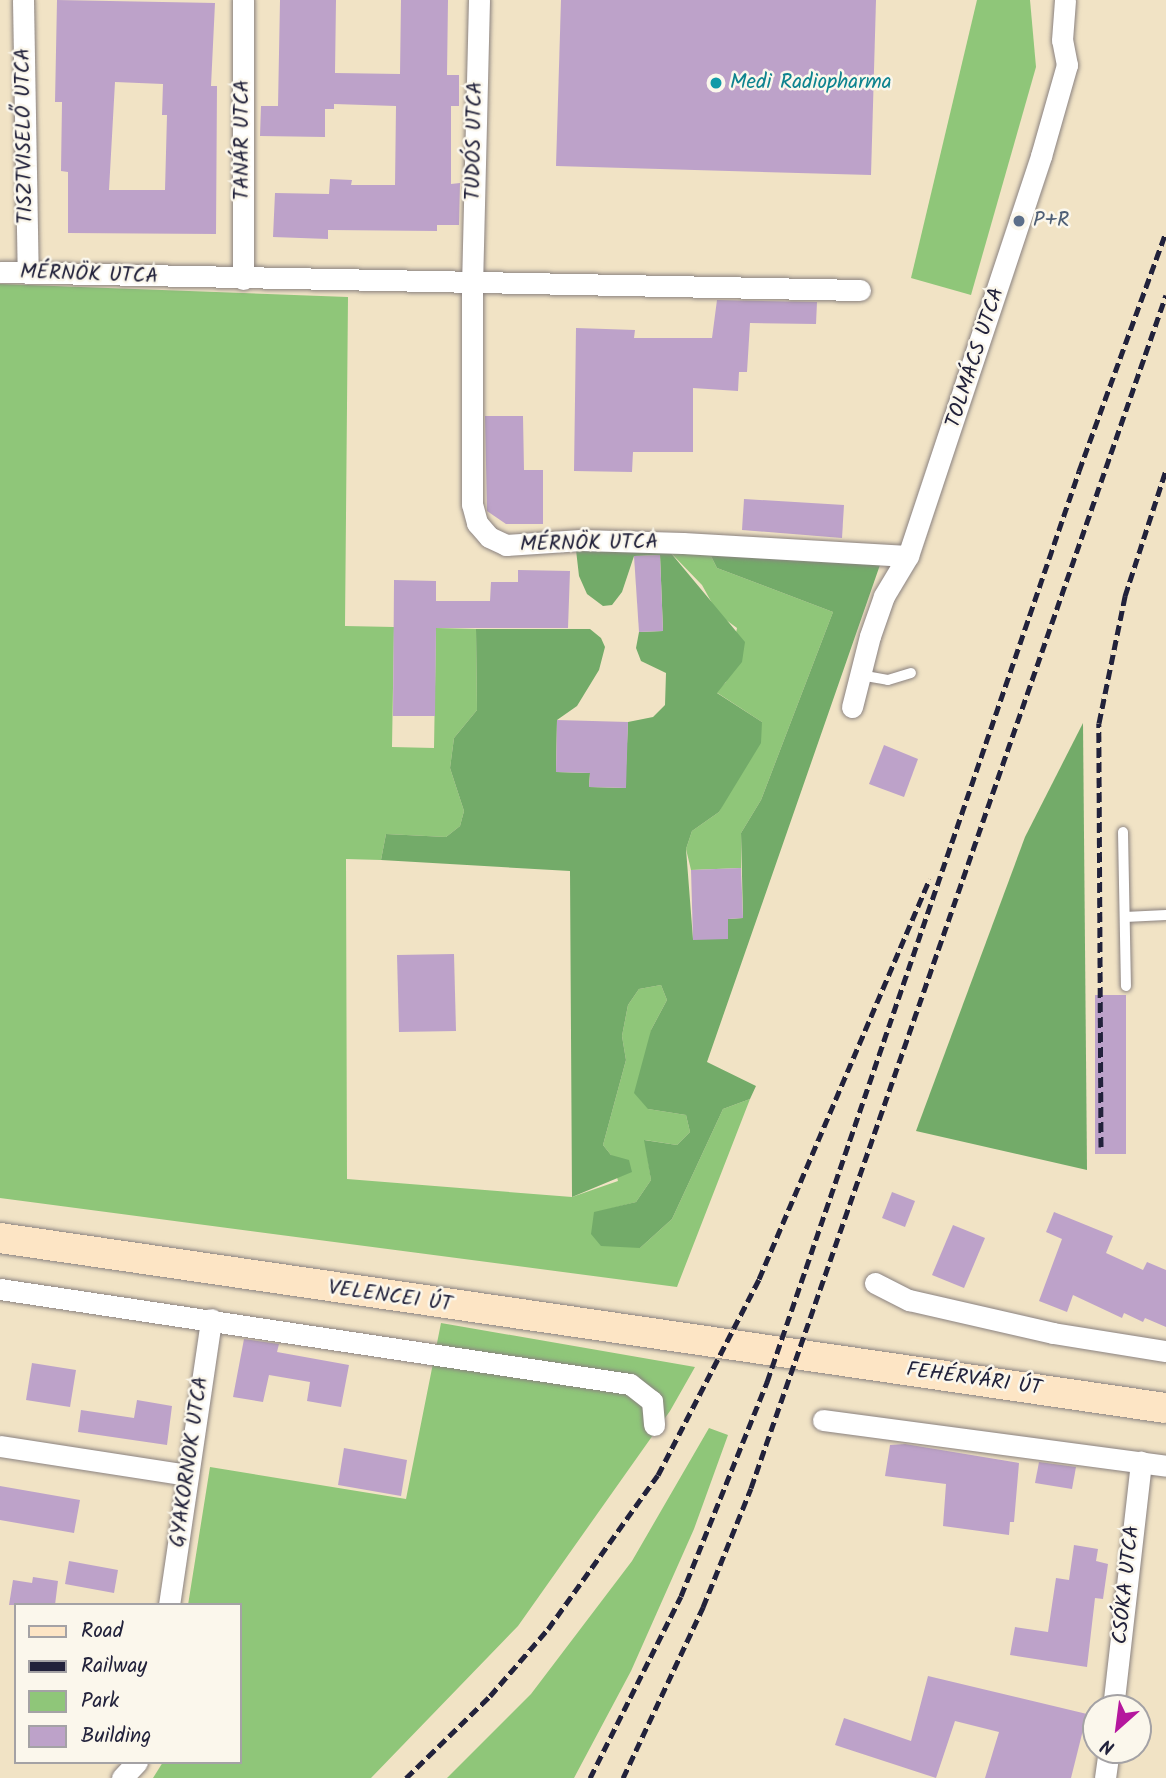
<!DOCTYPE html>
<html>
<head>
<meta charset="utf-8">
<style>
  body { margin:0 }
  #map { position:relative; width:1166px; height:1778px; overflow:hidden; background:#f1e3c5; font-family:Kalam,sans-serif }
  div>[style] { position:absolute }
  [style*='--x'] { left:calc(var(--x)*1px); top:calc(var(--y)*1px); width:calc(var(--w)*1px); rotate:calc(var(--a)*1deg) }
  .green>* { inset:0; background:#8fc679 }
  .forest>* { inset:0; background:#73ab69 }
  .building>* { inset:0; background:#bda2c9 }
  .roads { filter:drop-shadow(0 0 2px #8a8280) drop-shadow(0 0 2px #8a8280) }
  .lane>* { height:10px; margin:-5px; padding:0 5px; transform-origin:5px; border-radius:5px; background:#fff }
  .street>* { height:21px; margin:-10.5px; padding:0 10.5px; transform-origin:10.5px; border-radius:10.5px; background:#fff }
  .secondary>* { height:30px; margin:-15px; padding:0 15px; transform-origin:15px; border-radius:15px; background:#fde5c5 }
  .rail>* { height:5px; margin-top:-2.5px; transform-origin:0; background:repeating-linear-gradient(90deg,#22223b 0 10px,transparent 0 15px) }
  .dots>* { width:19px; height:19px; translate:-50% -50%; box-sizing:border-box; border:4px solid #fbf7ec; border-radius:50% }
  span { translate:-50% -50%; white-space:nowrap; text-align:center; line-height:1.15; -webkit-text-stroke:5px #fbf7ec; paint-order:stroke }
  .culture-label { font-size:21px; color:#0d838f }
  .left { translate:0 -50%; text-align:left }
  .street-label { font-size:21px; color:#22223b }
  .service-label { font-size:21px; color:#4e5e75 }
  .legend { position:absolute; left:14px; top:1603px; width:228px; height:161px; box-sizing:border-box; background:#fbf7ec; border:2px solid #a4a2a5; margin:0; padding:9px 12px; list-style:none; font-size:21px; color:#22223b }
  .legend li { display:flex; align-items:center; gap:14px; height:35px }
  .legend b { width:35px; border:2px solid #a4a2a5 }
  .north { position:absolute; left:1082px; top:1694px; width:70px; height:70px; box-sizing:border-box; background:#fbf7ec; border:2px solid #a4a2a5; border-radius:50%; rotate:208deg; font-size:19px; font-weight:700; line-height:28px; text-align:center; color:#22223b }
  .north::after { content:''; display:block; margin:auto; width:24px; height:32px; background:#b5179e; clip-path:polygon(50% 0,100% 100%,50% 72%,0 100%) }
</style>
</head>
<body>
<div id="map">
  <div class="green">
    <div style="clip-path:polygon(977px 0,1030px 0,1036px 67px,971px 295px,911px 278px)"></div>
    <div style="clip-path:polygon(0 284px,348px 297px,345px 626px,394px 627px,392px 747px,434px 748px,436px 628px,476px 629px,477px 710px,454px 738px,450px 768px,464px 811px,460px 826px,446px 837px,386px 834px,381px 860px,346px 859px,347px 1179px,572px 1197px,618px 1181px,611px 1155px,603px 1145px,626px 1060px,622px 1036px,628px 1005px,639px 989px,661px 985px,667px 1000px,651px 1030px,648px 1109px,686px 1115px,690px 1132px,677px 1145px,645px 1140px,651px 1180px,636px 1202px,594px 1213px,640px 1248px,672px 1219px,723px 1109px,750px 1099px,677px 1287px,0 1198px)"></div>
    <div style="clip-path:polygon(670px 552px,710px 554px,717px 568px,833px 612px,761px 800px,741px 833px,741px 868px,691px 870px,686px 849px,692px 831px,719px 812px,762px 722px,716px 692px,726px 682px,737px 628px,718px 614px,702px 585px)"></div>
    <div style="clip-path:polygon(441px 1323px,695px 1367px,670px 1411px,518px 1626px,371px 1778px,153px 1778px,163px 1762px,240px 1762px,240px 1605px,188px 1605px,210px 1467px,406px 1499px)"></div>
    <div style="clip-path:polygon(709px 1428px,728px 1435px,694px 1529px,631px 1671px,574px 1778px,447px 1778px,531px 1694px,632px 1561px)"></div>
  </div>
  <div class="forest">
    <div style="clip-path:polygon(576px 550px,670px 552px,745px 642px,742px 662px,717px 693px,762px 722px,761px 743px,719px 812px,692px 831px,686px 849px,693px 939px,728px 938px,728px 919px,743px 918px,741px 833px,761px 800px,833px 612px,717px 568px,710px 554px,881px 562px,707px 1062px,756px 1086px,750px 1099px,723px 1109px,672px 1219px,640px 1248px,601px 1246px,591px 1234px,594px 1212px,636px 1202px,651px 1180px,644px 1140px,677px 1145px,690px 1132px,686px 1115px,648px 1109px,634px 1093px,651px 1030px,667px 1000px,661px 985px,639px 989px,628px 1005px,622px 1036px,626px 1060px,603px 1145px,611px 1155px,629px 1160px,632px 1172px,572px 1197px,570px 871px,381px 860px,386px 834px,446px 837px,460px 826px,464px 811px,450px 768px,454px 738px,477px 710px,476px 629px,590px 629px,601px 638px,605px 647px,599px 670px,577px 706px,557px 720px,556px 772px,590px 773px,589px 787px,625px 788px,628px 722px,653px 717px,665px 705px,666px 673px,641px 661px,636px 648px,639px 632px,663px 631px,660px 555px,634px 556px,622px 592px,612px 605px,603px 606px,587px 594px,579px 576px)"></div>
    <div style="clip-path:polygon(1083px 723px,1087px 1170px,916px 1131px,1025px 837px)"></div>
  </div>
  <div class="building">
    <div style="clip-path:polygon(evenodd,57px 0,215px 3px,211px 86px,217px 86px,216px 234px,68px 233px,68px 172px,61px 171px,62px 102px,55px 102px,57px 0,115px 82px,163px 84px,162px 115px,167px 115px,165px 190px,109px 190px,115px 82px)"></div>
    <div style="clip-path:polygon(280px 0,336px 0,335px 73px,400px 74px,401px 0,448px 0,447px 75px,459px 75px,459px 106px,451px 106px,451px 184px,460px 183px,459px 225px,437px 225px,437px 231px,328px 230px,328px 239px,273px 237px,275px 193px,329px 194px,330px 179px,352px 180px,351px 185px,395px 185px,396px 106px,334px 104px,334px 109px,325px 109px,325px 137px,260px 136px,261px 106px,278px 106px)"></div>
    <div style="clip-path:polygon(561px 0,876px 0,871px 175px,556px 166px)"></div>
    <div style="clip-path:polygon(717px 300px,817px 302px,816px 324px,750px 323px,747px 372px,739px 372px,738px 391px,693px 388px,693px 452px,633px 452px,632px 472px,574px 471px,576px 328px,635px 330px,634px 338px,712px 338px)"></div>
    <div style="clip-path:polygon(485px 416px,523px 416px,524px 470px,543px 470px,543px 524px,506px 524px,487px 511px)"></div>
    <div style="clip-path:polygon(744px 499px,844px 505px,842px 538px,742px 530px)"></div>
    <div style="clip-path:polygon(660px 555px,663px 631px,639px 632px,634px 556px)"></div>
    <div style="clip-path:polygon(518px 570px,570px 571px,568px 628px,436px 628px,435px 716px,393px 716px,394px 580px,436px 581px,436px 601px,490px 601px,491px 582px,518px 582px)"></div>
    <div style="clip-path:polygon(557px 720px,628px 722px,626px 788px,589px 787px,590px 773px,556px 772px)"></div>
    <div style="clip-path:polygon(884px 745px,918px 759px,904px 797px,869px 784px)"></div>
    <div style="clip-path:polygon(741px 868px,743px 918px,728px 919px,728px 939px,693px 940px,691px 870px)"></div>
    <div style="clip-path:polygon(454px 954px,456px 1031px,399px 1032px,397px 955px)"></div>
    <div style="clip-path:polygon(1095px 995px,1126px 995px,1126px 1154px,1095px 1154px)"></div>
    <div style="clip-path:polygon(892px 1192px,915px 1201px,905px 1227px,882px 1218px)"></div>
    <div style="clip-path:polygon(1054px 1212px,1113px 1236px,1106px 1253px,1143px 1270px,1147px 1262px,1166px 1270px,1166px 1327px,1145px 1318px,1143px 1322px,1124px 1313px,1122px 1318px,1073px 1295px,1067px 1312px,1039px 1301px,1062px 1239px,1046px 1232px)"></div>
    <div style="clip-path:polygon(953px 1225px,985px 1238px,964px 1288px,932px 1275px)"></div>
    <div style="clip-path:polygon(244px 1339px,279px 1344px,277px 1352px,349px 1365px,341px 1407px,307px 1401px,310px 1382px,269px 1375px,263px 1402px,233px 1397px)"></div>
    <div style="clip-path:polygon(32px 1363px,76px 1370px,70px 1407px,26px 1400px)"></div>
    <div style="clip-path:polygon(137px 1400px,172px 1406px,167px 1445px,78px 1432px,81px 1410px,134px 1418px)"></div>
    <div style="clip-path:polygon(905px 1444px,1019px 1463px,1014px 1522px,1010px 1522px,1009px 1535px,943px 1526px,946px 1484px,885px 1476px,890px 1445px)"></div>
    <div style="clip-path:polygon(344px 1448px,407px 1460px,401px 1496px,338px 1485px)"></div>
    <div style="clip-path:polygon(1039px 1462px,1076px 1467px,1072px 1489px,1035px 1483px)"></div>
    <div style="clip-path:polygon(0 1486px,80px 1500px,74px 1533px,0 1520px)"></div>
    <div style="clip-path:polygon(1074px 1545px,1098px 1549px,1096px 1561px,1108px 1564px,1103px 1599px,1095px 1598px,1087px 1667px,1010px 1655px,1015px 1627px,1048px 1632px,1056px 1578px,1069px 1580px)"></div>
    <div style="clip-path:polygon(69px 1561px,118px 1570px,114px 1593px,65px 1584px)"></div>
    <div style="clip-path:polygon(33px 1577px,58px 1581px,55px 1605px,9px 1605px,13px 1580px,32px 1583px)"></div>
    <div style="clip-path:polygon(928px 1676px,1087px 1714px,1071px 1778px,985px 1778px,999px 1732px,955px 1721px,936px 1778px,835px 1745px,844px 1718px,911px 1741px)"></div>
  </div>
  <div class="roads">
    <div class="lane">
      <div style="--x:860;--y:675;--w:28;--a:10"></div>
      <div style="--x:888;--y:680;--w:24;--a:-17"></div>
      <div style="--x:1123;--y:832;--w:154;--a:88.9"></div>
      <div style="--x:1125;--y:917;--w:41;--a:-2.8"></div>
    </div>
    <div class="street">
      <div style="--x:23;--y:0;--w:273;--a:89"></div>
      <div style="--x:479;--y:0;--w:283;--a:91.4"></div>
      <div style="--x:472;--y:283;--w:221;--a:90"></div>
      <div style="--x:472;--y:504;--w:20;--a:75"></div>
      <div style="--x:477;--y:523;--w:18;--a:49"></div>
      <div style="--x:489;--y:537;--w:19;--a:25"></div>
      <div style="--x:506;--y:545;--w:75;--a:-3.8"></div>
      <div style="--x:581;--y:540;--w:102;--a:1.7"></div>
      <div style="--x:683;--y:543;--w:225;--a:3.3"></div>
      <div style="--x:0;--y:272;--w:860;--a:1.2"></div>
      <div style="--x:243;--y:279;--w:279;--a:-90"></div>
      <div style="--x:852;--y:707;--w:73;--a:-75.8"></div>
      <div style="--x:870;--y:636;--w:42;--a:-70.7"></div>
      <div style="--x:884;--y:596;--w:47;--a:-59"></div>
      <div style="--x:908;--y:556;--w:422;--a:-71.6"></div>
      <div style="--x:1041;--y:156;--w:95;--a:-74.1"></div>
      <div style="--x:1067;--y:65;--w:25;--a:-101"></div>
      <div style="--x:1062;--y:40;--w:40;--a:-85.7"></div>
      <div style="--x:875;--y:1283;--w:38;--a:27"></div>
      <div style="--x:909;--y:1300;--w:148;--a:12.9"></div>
      <div style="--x:1053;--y:1333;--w:114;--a:9.1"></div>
      <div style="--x:0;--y:1289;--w:637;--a:8.58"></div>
      <div style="--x:630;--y:1384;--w:28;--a:38"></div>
      <div style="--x:652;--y:1401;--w:24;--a:85"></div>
      <div style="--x:823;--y:1420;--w:346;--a:7.6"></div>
      <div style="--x:0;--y:1446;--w:190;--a:8.8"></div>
      <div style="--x:169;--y:1605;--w:289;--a:-81.6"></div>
      <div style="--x:1113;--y:1708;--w:248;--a:-83.5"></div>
      <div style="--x:122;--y:1778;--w:22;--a:-47"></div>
      <div style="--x:1105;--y:1778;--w:28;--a:-82"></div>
    </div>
    <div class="secondary">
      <div style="--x:0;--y:1238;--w:1178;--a:8.3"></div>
    </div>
  </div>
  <div class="rail">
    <div style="--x:1101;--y:1147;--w:424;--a:-90.3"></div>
    <div style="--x:1099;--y:723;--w:130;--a:-78.4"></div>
    <div style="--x:1125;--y:596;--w:133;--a:-72"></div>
    <div style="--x:406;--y:1778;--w:117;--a:-44.3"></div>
    <div style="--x:490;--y:1696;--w:89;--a:-49.1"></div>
    <div style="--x:548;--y:1629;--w:189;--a:-54.5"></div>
    <div style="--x:658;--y:1475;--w:220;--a:-62.7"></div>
    <div style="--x:759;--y:1279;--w:435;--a:-66.9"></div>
    <div style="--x:590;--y:1778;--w:203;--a:-63.4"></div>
    <div style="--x:681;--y:1596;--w:231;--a:-68.1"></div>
    <div style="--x:767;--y:1382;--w:963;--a:-71.09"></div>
    <div style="--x:1079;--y:471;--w:254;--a:-70"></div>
    <div style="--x:623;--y:1778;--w:189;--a:-64.9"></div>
    <div style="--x:703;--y:1607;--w:128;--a:-68"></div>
    <div style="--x:751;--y:1488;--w:1263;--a:-70.82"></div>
  </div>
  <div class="dots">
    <div style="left:716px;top:83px;background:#0f9aa8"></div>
    <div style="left:1019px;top:221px;background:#5c6f8a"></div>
  </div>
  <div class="culture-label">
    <span class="left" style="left:730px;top:83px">Medi Radiopharma</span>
  </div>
  <div class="street-label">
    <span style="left:25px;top:136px;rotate:-91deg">TISZTVISELŐ UTCA</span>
    <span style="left:243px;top:140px;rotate:-90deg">TANÁR UTCA</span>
    <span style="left:475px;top:141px;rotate:-89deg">TUDÓS UTCA</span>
    <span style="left:89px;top:275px;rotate:2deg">MÉRNÖK UTCA</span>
    <span style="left:976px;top:358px;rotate:-72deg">TOLMÁCS UTCA</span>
    <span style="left:589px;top:544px;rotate:-1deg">MÉRNÖK UTCA</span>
    <span style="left:390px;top:1297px;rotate:8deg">VELENCEI ÚT</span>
    <span style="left:974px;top:1380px;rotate:8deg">FEHÉRVÁRI ÚT</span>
    <span style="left:190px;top:1462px;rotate:-82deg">GYAKORNOK UTCA</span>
    <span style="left:1127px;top:1585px;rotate:-84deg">CSÓKA UTCA</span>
  </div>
  <div class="service-label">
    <span class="left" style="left:1033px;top:221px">P+R</span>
  </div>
  <ul class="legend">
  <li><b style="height:9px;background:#fde5c5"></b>Road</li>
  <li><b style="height:9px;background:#22223b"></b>Railway</li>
  <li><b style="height:19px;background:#8fc679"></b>Park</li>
  <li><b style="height:19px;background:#bda2c9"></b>Building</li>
  </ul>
  <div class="north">N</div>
</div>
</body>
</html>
